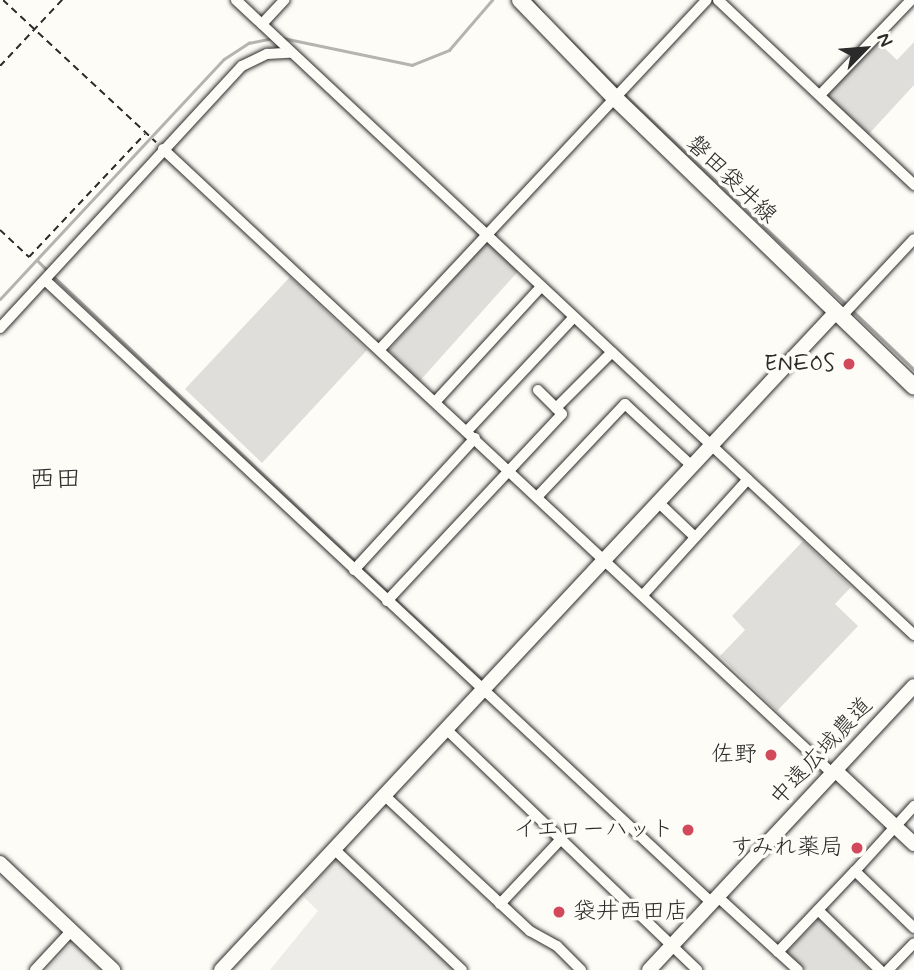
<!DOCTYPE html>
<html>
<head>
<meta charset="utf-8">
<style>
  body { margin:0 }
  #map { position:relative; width:914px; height:970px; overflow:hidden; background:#fdfcf7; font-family:Mynerve,"Klee One",sans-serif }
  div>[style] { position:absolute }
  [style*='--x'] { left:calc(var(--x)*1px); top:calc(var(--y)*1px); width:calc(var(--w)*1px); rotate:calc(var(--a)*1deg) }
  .built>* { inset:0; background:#edece8 }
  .green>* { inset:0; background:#dfdeda }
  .stream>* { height:2.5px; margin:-1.25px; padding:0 1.25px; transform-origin:1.25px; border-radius:1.25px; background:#b5b4b1 }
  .path>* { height:2px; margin-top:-1px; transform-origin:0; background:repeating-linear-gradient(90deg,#2b2b2b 0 7px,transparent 0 12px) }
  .roads { filter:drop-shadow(0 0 2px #2b2b2b) drop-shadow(0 0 2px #2b2b2b) }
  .minor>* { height:10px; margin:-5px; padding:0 5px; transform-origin:5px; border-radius:5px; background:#fdfcf7 }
  .tertiary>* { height:14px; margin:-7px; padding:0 7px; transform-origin:7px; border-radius:7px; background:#fdfcf7 }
  .secondary>* { height:16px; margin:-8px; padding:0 8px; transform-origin:8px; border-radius:8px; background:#fdfcf7 }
  .dots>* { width:19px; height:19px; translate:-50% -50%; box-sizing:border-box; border:4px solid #fdfcf7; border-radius:50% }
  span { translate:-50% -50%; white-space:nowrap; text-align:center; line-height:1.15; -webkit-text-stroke:7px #fdfcf7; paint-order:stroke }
  .street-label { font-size:23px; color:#2b2b2b }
  .poi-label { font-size:23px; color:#2b2b2b }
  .right { translate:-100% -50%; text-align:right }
  .left { translate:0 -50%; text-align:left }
  .quarter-label { font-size:26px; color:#2b2b2b }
  .north { position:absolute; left:830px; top:14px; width:70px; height:70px; -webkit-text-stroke:5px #fdfcf7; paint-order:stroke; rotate:65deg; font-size:19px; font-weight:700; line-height:28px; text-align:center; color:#2b2b2b }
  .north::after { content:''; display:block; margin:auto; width:24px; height:32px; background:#2b2b2b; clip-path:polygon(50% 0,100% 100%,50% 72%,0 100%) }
</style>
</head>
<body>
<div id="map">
  <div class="built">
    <div style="clip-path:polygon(337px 858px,457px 970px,270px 970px,318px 911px,303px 896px)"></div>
    <div style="clip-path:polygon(73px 942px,102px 970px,46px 970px)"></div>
  </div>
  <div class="green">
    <div style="clip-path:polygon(877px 41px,897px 60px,914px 42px,914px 85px,867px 136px,825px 97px)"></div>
    <div style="clip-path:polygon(490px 239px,521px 268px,417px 384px,389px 350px)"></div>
    <div style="clip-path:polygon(290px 277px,367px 350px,262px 463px,185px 389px)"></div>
    <div style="clip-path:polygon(803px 541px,851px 587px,835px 604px,858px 626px,777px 711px,720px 656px,745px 630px,732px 616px)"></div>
    <div style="clip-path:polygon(819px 919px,870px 970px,806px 970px,786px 953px)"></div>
  </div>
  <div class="stream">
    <div style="--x:532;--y:0;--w:17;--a:50"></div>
    <div style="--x:565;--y:35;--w:78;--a:45"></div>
    <div style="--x:283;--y:38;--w:132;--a:11.8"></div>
    <div style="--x:412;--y:65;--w:40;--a:-22"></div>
    <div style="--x:449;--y:50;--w:66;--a:-49.3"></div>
    <div style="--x:624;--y:94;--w:307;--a:43.4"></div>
    <div style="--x:37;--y:260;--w:14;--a:45"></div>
    <div style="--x:52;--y:275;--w:417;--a:43.3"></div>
    <div style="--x:0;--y:299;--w:328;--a:-47"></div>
    <div style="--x:224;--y:59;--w:30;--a:-33"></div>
    <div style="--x:249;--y:43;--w:25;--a:-12"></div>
    <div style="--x:853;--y:311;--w:84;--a:43.6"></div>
    <div style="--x:360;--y:566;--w:38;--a:43"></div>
    <div style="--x:393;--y:597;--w:122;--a:42.7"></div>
  </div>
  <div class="path">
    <div style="--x:3;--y:0;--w:209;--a:42.9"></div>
    <div style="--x:0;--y:66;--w:91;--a:-46.8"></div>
    <div style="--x:0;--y:230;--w:40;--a:43"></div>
    <div style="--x:29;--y:257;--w:169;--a:-46.7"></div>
  </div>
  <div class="roads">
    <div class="minor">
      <div style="--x:236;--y:0;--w:929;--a:43.12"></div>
      <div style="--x:718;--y:0;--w:270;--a:43.3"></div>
      <div style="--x:262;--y:24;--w:33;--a:-47"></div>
      <div style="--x:820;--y:95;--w:132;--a:-46.2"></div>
      <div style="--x:163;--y:149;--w:916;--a:43.01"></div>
      <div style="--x:45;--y:280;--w:913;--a:43.05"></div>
      <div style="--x:840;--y:318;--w:108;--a:-46.9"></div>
      <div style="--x:0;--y:328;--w:357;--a:-47.3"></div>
      <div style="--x:242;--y:66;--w:28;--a:-26"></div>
      <div style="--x:267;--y:54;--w:22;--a:-3"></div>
      <div style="--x:380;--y:349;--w:478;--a:-46.9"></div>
      <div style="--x:436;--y:401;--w:155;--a:-47.4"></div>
      <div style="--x:556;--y:408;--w:79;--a:-45"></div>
      <div style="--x:467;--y:431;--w:156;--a:-46.8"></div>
      <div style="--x:537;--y:497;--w:128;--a:-46.6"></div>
      <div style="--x:625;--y:404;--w:91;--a:42.8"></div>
      <div style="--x:658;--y:502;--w:51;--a:43.4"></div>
      <div style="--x:354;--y:570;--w:179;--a:-47.5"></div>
      <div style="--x:643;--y:595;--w:156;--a:-47.8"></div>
      <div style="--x:387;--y:601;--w:256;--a:-46.9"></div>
      <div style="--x:562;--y:414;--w:34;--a:-135"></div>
      <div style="--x:446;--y:729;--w:348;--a:43.8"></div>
      <div style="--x:384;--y:795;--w:200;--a:43"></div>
      <div style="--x:530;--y:931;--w:31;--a:29"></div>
      <div style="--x:557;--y:946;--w:34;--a:45"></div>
      <div style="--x:334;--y:849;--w:176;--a:43.4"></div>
      <div style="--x:855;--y:871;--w:88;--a:-47.8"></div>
      <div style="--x:718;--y:897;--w:108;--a:42.4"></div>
      <div style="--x:500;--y:904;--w:89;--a:-46.8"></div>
      <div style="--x:818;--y:910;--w:86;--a:44.1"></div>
      <div style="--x:778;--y:952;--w:112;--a:-46.5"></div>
      <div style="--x:855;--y:871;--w:82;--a:44"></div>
      <div style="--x:35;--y:970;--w:54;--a:-47.2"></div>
      <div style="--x:888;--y:970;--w:37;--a:-46"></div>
    </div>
    <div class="tertiary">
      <div style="--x:836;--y:771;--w:107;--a:43.1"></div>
      <div style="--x:0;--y:863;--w:156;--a:43.4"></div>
      <div style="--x:221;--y:970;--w:899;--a:-46.94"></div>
      <div style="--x:649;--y:970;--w:388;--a:-47"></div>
    </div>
    <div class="secondary">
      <div style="--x:520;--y:0;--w:138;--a:45.9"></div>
      <div style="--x:616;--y:99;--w:414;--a:44"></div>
    </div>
  </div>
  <div class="dots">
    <div style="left:849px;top:364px;background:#d1495b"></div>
    <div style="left:771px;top:755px;background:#d1495b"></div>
    <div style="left:688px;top:830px;background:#d1495b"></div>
    <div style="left:857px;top:848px;background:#d1495b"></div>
    <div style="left:559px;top:912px;background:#d1495b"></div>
  </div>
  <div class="street-label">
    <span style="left:731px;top:180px;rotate:44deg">磐田袋井線</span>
    <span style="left:822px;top:752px;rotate:-47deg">中遠広域農道</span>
  </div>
  <div class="poi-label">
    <span class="right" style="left:835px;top:364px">ENEOS</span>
    <span class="right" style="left:757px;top:755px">佐野</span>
    <span class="right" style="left:674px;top:830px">イエローハット</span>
    <span class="right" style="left:843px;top:848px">すみれ薬局</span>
    <span class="left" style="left:573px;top:912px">袋井西田店</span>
  </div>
  <div class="quarter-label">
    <span style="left:55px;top:481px">西田</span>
  </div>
  <div class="north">N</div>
</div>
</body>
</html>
